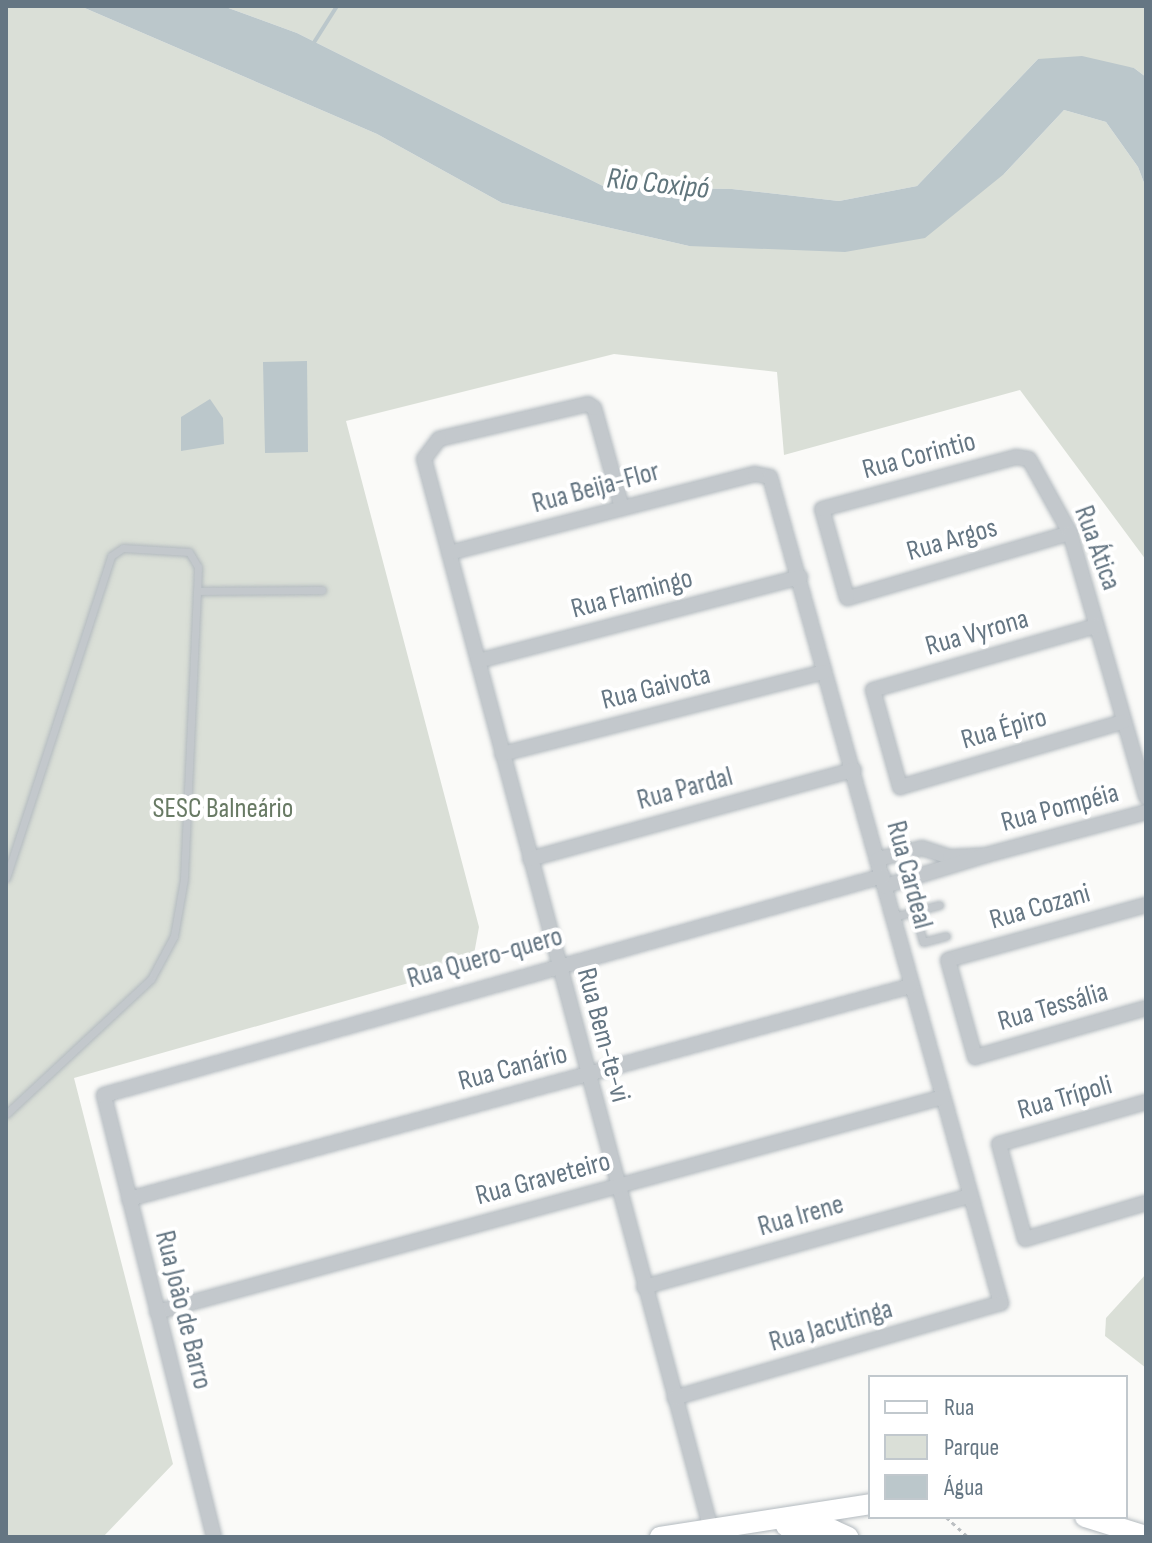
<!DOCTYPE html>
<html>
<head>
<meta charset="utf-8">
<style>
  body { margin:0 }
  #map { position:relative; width:1152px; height:1543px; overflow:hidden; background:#fafaf8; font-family:"Sofia Sans Condensed",sans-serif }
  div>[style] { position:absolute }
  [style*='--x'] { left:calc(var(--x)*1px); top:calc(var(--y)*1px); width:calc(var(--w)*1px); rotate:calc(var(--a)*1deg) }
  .green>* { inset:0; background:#dadfd7 }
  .water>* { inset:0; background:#bbc7cb }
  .stream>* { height:4px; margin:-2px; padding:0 2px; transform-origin:2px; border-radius:2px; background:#bbc7cb }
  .building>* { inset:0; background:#aab3b9 }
  .path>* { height:3px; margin-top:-1.5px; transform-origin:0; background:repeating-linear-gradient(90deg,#bbbfc2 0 4px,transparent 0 8px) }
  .roads { filter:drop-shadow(0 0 2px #b3babf) drop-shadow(0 0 2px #b3babf) }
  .lane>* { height:7px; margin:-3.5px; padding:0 3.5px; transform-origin:3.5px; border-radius:3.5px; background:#c3c8cc }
  .street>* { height:14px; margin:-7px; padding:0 7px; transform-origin:7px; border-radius:7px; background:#c3c8cc }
  .secondary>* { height:20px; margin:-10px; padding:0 10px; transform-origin:10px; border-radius:10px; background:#fff }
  span { translate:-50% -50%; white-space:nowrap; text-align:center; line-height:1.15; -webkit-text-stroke:8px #fff; paint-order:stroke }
  .street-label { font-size:28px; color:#657683 }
  .park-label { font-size:28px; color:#687a64 }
  .water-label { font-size:30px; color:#60757c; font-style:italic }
  .frame { position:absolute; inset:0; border:8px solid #657683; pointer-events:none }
  .legend { position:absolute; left:868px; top:1375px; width:260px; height:144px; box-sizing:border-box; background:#fff; border:2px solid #c1c8cd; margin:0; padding:10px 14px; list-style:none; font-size:24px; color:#657683 }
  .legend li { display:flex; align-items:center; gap:16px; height:40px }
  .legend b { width:40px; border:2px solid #c1c8cd }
</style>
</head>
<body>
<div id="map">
  <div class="green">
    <div style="clip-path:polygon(6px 6px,80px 6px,377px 134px,502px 203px,689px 246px,1004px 174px,1064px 110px,1106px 122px,1138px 167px,1146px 188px,1146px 560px,1020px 390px,784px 455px,777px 372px,614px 354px,346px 421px,479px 927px,472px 965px,74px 1078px,173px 1464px,103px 1537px,6px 1537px)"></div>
    <div style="clip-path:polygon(223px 6px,1146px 6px,1146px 77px,1134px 68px,1038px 59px,917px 186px,839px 201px,732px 189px,605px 187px,297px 33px)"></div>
    <div style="clip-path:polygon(1146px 1274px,1146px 1368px,1105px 1336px,1106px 1318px)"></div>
  </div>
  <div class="water">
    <div style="clip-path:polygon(80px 6px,223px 6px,297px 33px,605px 187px,732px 189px,839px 201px,917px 186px,1038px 59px,1082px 56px,1134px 68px,1146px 77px,1146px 188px,1138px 167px,1106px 122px,1064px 110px,1004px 174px,925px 238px,845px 252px,689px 246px,502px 203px,377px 134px)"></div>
    <div style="clip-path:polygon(307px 361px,308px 452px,265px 453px,263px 362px)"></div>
    <div style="clip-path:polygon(210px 399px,223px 418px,224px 444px,181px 451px,181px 417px)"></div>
  </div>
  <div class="stream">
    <div style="--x:313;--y:44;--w:45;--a:-57.7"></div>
  </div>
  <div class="building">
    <div style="clip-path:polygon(911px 841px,921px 879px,913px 882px,903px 843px)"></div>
  </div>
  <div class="path">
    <div style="--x:946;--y:1517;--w:30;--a:42"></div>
  </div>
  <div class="roads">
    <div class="lane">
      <div style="--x:197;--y:591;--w:125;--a:-0.5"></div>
      <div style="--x:6;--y:878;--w:339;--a:-71.9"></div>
      <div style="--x:111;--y:556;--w:14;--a:-34"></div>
      <div style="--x:123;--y:548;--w:66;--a:3.5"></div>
      <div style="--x:189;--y:552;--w:17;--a:59"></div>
      <div style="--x:198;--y:567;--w:24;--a:92"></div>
      <div style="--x:197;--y:591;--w:288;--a:92.6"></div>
      <div style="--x:184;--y:879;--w:58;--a:100"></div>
      <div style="--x:174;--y:936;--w:49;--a:118.1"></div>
      <div style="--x:151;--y:979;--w:198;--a:137"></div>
      <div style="--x:915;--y:912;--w:31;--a:75"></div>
      <div style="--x:923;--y:942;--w:24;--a:-15"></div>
      <div style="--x:893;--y:917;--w:48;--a:-14.6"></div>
    </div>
    <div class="street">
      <div style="--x:622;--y:508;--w:104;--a:-105.6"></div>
      <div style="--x:594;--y:408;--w:7;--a:-146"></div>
      <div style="--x:588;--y:404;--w:153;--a:166.8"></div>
      <div style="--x:439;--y:439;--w:25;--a:127"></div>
      <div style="--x:424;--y:459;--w:1108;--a:74.99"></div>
      <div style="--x:1070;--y:533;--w:232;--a:163.7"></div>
      <div style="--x:847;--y:598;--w:92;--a:-105.7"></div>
      <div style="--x:822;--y:509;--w:201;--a:-15"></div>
      <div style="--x:1016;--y:457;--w:13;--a:9"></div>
      <div style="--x:1029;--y:459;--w:85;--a:61"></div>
      <div style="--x:1070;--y:533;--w:275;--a:73.9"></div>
      <div style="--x:449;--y:553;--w:316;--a:-14.5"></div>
      <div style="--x:755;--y:474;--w:15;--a:11"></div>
      <div style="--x:770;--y:477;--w:858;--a:74.38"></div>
      <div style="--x:1001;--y:1303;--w:340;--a:163.8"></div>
      <div style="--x:1096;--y:626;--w:232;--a:164"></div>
      <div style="--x:873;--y:690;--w:101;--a:74.4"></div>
      <div style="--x:900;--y:787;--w:232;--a:-16.3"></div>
      <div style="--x:478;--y:661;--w:333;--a:-14.6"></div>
      <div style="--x:502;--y:754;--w:332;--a:-14.3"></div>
      <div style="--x:986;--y:855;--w:166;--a:-15"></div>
      <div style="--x:530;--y:859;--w:336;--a:-15.4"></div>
      <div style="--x:878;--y:859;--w:45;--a:-14"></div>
      <div style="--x:922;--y:848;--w:29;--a:18"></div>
      <div style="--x:950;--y:857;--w:36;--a:-3"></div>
      <div style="--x:986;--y:855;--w:106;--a:162.9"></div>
      <div style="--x:1146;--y:905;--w:205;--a:164.5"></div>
      <div style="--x:948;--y:960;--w:101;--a:74.4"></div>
      <div style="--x:975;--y:1057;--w:178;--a:-16"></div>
      <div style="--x:1146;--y:1102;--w:153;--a:164.1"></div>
      <div style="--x:999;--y:1144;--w:98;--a:74.7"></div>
      <div style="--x:1025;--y:1239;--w:126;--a:-16.6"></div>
      <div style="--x:129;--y:1199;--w:810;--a:-15.24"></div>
      <div style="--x:644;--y:1287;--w:339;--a:-15.6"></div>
      <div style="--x:157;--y:1312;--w:815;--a:-15.3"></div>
      <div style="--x:214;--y:1537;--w:455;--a:-104"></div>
      <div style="--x:104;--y:1095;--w:809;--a:-15.7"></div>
    </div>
    <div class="secondary">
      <div style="--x:1085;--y:1517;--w:64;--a:17.3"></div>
      <div style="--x:786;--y:1526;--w:47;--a:4.9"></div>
      <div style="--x:833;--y:1530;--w:17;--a:25"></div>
      <div style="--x:660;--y:1537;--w:213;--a:-8.9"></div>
    </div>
  </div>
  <div class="street-label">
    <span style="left:919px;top:456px;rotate:-15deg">Rua Corintio</span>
    <span style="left:596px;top:488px;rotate:-15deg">Rua Beija-Flor</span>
    <span style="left:952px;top:540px;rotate:-16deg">Rua Argos</span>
    <span style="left:1097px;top:548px;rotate:70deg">Rua Ática</span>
    <span style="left:632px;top:594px;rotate:-15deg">Rua Flamingo</span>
    <span style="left:977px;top:633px;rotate:-16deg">Rua Vyrona</span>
    <span style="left:656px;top:688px;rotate:-14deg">Rua Gaivota</span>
    <span style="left:1004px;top:729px;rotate:-16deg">Rua Épiro</span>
    <span style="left:685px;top:789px;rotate:-15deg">Rua Pardal</span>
    <span style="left:1060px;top:808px;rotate:-15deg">Rua Pompéia</span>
    <span style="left:909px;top:875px;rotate:75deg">Rua Cardeal</span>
    <span style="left:1040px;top:907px;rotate:-16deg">Rua Cozani</span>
    <span style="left:485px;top:958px;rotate:-16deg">Rua Quero-quero</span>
    <span style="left:1053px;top:1007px;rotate:-16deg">Rua Tessália</span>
    <span style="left:603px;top:1035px;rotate:75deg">Rua Bem-te-vi</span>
    <span style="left:513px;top:1068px;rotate:-15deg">Rua Canário</span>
    <span style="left:1065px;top:1098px;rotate:-16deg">Rua Trípoli</span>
    <span style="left:543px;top:1179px;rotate:-15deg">Rua Graveteiro</span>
    <span style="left:801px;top:1216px;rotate:-16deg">Rua Irene</span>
    <span style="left:183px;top:1310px;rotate:76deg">Rua João de Barro</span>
    <span style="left:831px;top:1326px;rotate:-16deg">Rua Jacutinga</span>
  </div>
  <div class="park-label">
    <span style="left:223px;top:809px">SESC Balneário</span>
  </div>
  <div class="water-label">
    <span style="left:658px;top:184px;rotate:6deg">Rio Coxipó</span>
  </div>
  <div class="frame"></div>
  <ul class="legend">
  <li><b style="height:10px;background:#fff"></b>Rua</li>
  <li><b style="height:22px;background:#dadfd7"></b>Parque</li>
  <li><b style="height:22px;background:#bbc7cb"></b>Água</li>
  </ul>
</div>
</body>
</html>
